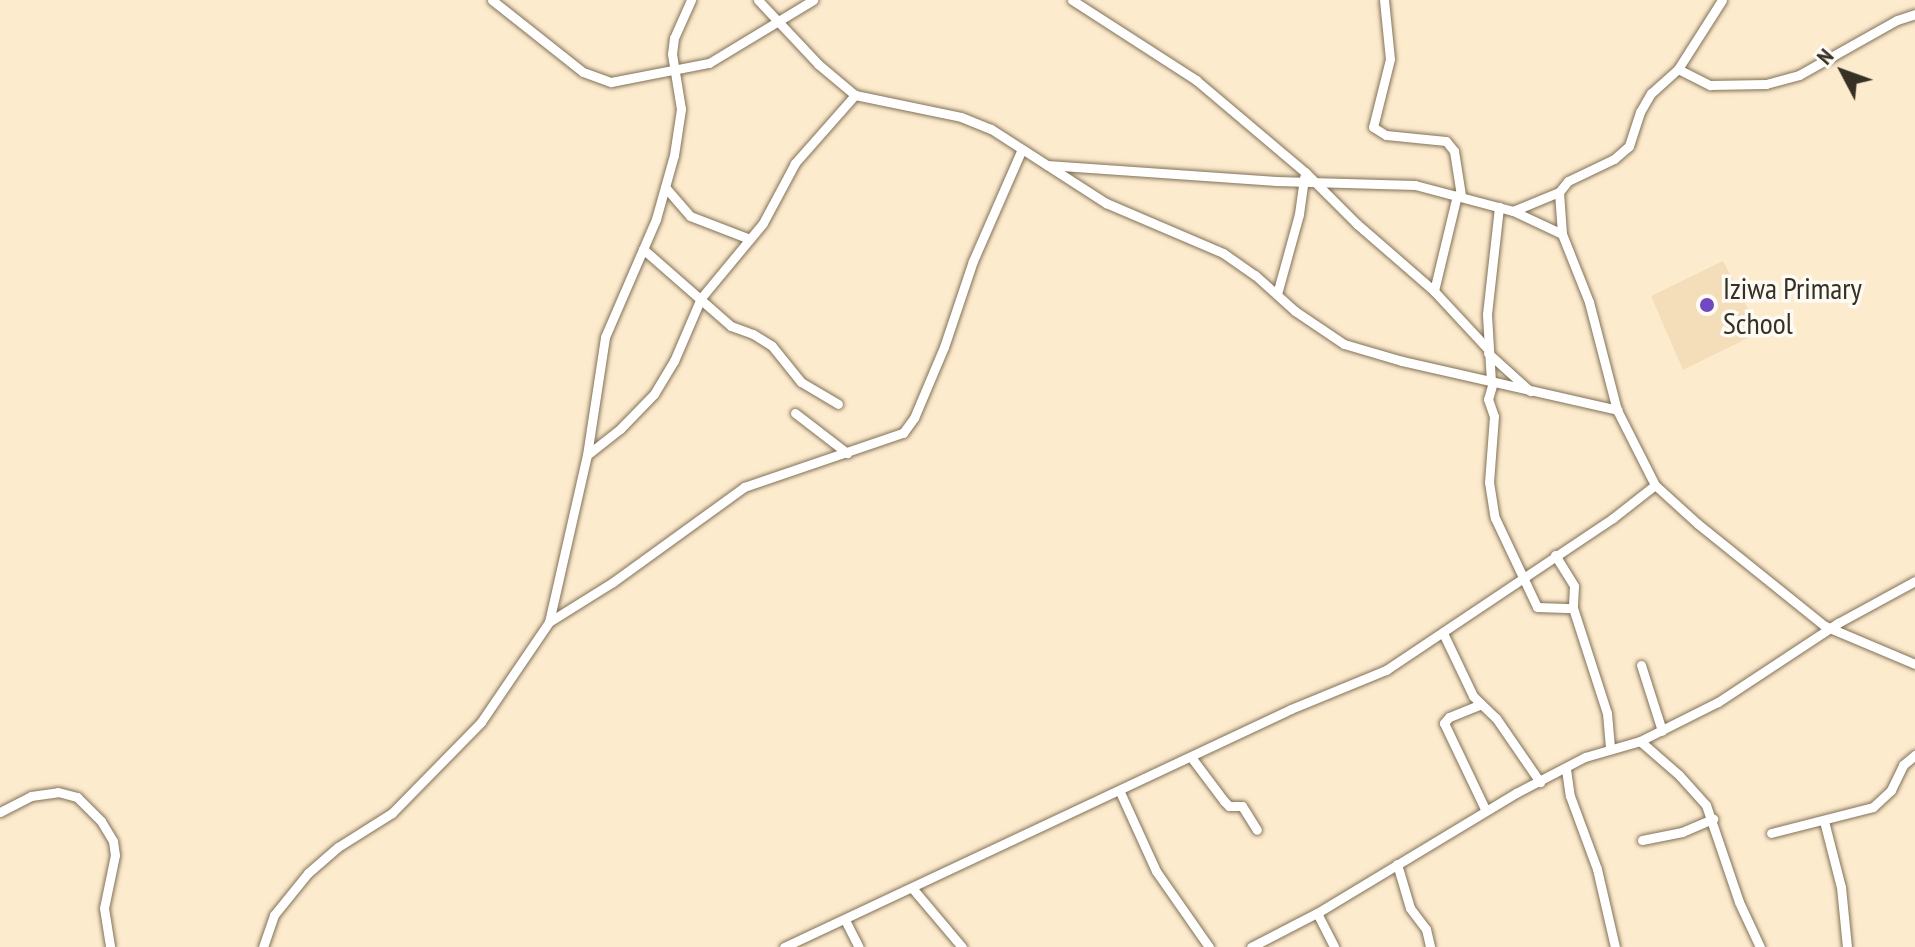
<!DOCTYPE html>
<html>
<head>
<meta charset="utf-8">
<style>
  body { margin:0 }
  #map { position:relative; width:1915px; height:947px; overflow:hidden; background:#fdebce; font-family:"PT Sans Narrow",sans-serif }
  div>[style] { position:absolute }
  [style*='--x'] { left:calc(var(--x)*1px); top:calc(var(--y)*1px); width:calc(var(--w)*1px); rotate:calc(var(--a)*1deg) }
  .built>* { inset:0; background:#f4deba }
  .roads { filter:drop-shadow(0 0 2px #817157) drop-shadow(0 0 2px #817157) }
  .minor>* { height:9px; margin:-4.5px; padding:0 4.5px; transform-origin:4.5px; border-radius:4.5px; background:#fff }
  .dots>* { width:22px; height:22px; translate:-50% -50%; box-sizing:border-box; border:4px solid #fefaf4; border-radius:50% }
  span { translate:-50% -50%; white-space:nowrap; text-align:center; line-height:1.15; -webkit-text-stroke:7px #fefaf4; paint-order:stroke }
  .poi-label { font-size:30px; color:#373025 }
  .left { translate:0 -50%; text-align:left }
  .north { position:absolute; left:1803px; top:32px; width:80px; height:80px; -webkit-text-stroke:6px #fefaf4; paint-order:stroke; rotate:311deg; font-size:22px; font-weight:700; line-height:32px; text-align:center; color:#373025 }
  .north::after { content:''; display:block; margin:auto; width:28px; height:36px; background:#373025; clip-path:polygon(50% 0,100% 100%,50% 72%,0 100%) }
</style>
</head>
<body>
<div id="map">
  <div class="built">
    <div style="clip-path:polygon(1723px 261px,1760px 332px,1683px 370px,1651px 296px)"></div>
  </div>
  <div class="roads">
    <div class="minor">
      <div style="--x:492;--y:0;--w:116;--a:38.4"></div>
      <div style="--x:583;--y:72;--w:30;--a:20"></div>
      <div style="--x:611;--y:82;--w:100;--a:-11"></div>
      <div style="--x:709;--y:63;--w:122;--a:-31.2"></div>
      <div style="--x:758;--y:0;--w:88;--a:46.8"></div>
      <div style="--x:818;--y:64;--w:48;--a:40"></div>
      <div style="--x:855;--y:95;--w:108;--a:11.7"></div>
      <div style="--x:961;--y:117;--w:32;--a:22"></div>
      <div style="--x:991;--y:129;--w:137;--a:32.8"></div>
      <div style="--x:1106;--y:203;--w:127;--a:23.1"></div>
      <div style="--x:1223;--y:253;--w:39;--a:35"></div>
      <div style="--x:1255;--y:275;--w:54;--a:42"></div>
      <div style="--x:1295;--y:311;--w:59;--a:34"></div>
      <div style="--x:1344;--y:344;--w:60;--a:16.3"></div>
      <div style="--x:1402;--y:361;--w:221;--a:12.8"></div>
      <div style="--x:1072;--y:0;--w:148;--a:32.8"></div>
      <div style="--x:1196;--y:80;--w:143;--a:40.2"></div>
      <div style="--x:1305;--y:172;--w:74;--a:45"></div>
      <div style="--x:1357;--y:224;--w:102;--a:41"></div>
      <div style="--x:1384;--y:0;--w:59;--a:84.2"></div>
      <div style="--x:1390;--y:59;--w:70;--a:104"></div>
      <div style="--x:1373;--y:127;--w:15;--a:32"></div>
      <div style="--x:1386;--y:135;--w:60;--a:5.7"></div>
      <div style="--x:1446;--y:141;--w:13;--a:51"></div>
      <div style="--x:1454;--y:151;--w:45;--a:81"></div>
      <div style="--x:1722;--y:0;--w:82;--a:122.5"></div>
      <div style="--x:1678;--y:69;--w:36;--a:138"></div>
      <div style="--x:1651;--y:93;--w:22;--a:120"></div>
      <div style="--x:1640;--y:112;--w:36;--a:108"></div>
      <div style="--x:1629;--y:146;--w:20;--a:139"></div>
      <div style="--x:1614;--y:159;--w:51;--a:154.4"></div>
      <div style="--x:1568;--y:181;--w:14;--a:129"></div>
      <div style="--x:1559;--y:192;--w:42;--a:85.9"></div>
      <div style="--x:1562;--y:234;--w:73;--a:68.3"></div>
      <div style="--x:1589;--y:302;--w:112;--a:75.5"></div>
      <div style="--x:1617;--y:410;--w:84;--a:63.1"></div>
      <div style="--x:1655;--y:485;--w:58;--a:42.2"></div>
      <div style="--x:1698;--y:524;--w:163;--a:38.8"></div>
      <div style="--x:1825;--y:626;--w:98;--a:22.9"></div>
      <div style="--x:1678;--y:69;--w:36;--a:27"></div>
      <div style="--x:1710;--y:85;--w:56;--a:-1"></div>
      <div style="--x:1766;--y:84;--w:34;--a:-15"></div>
      <div style="--x:1799;--y:75;--w:112;--a:-29.3"></div>
      <div style="--x:1897;--y:20;--w:19;--a:-18"></div>
      <div style="--x:1047;--y:165;--w:230;--a:4"></div>
      <div style="--x:1276;--y:181;--w:139;--a:1.6"></div>
      <div style="--x:1415;--y:185;--w:101;--a:14.9"></div>
      <div style="--x:1513;--y:211;--w:54;--a:25.1"></div>
      <div style="--x:665;--y:187;--w:38;--a:49"></div>
      <div style="--x:690;--y:216;--w:64;--a:21"></div>
      <div style="--x:1457;--y:195;--w:99;--a:103.5"></div>
      <div style="--x:1434;--y:291;--w:78;--a:47.1"></div>
      <div style="--x:1513;--y:211;--w:50;--a:-22.4"></div>
      <div style="--x:643;--y:249;--w:117;--a:41.2"></div>
      <div style="--x:731;--y:326;--w:23;--a:20"></div>
      <div style="--x:753;--y:334;--w:22;--a:32"></div>
      <div style="--x:772;--y:346;--w:46;--a:51.1"></div>
      <div style="--x:801;--y:382;--w:43;--a:30.7"></div>
      <div style="--x:1277;--y:294;--w:83;--a:-74.6"></div>
      <div style="--x:1299;--y:214;--w:37;--a:-82"></div>
      <div style="--x:1488;--y:353;--w:57;--a:42.1"></div>
      <div style="--x:1491;--y:382;--w:68;--a:-93.4"></div>
      <div style="--x:1487;--y:314;--w:108;--a:-83.6"></div>
      <div style="--x:1493;--y:382;--w:18;--a:106"></div>
      <div style="--x:1488;--y:399;--w:18;--a:71"></div>
      <div style="--x:1494;--y:416;--w:66;--a:94.3"></div>
      <div style="--x:1489;--y:482;--w:36;--a:81"></div>
      <div style="--x:1495;--y:518;--w:98;--a:64.7"></div>
      <div style="--x:1537;--y:607;--w:36;--a:2"></div>
      <div style="--x:795;--y:413;--w:66;--a:37.6"></div>
      <div style="--x:587;--y:455;--w:42;--a:-38.2"></div>
      <div style="--x:620;--y:429;--w:49;--a:-45.8"></div>
      <div style="--x:654;--y:394;--w:39;--a:-59"></div>
      <div style="--x:674;--y:361;--w:69;--a:-66.8"></div>
      <div style="--x:701;--y:298;--w:97;--a:-50.4"></div>
      <div style="--x:763;--y:223;--w:68;--a:-61.9"></div>
      <div style="--x:795;--y:163;--w:91;--a:-48.6"></div>
      <div style="--x:1555;--y:555;--w:36;--a:58"></div>
      <div style="--x:1574;--y:586;--w:22;--a:93"></div>
      <div style="--x:1573;--y:608;--w:110;--a:72.1"></div>
      <div style="--x:1607;--y:713;--w:35;--a:85"></div>
      <div style="--x:549;--y:622;--w:171;--a:-77.2"></div>
      <div style="--x:587;--y:455;--w:119;--a:-81.3"></div>
      <div style="--x:605;--y:337;--w:129;--a:-66.6"></div>
      <div style="--x:656;--y:219;--w:66;--a:-74.3"></div>
      <div style="--x:674;--y:155;--w:47;--a:-81.3"></div>
      <div style="--x:681;--y:109;--w:56;--a:-99.3"></div>
      <div style="--x:672;--y:54;--w:16;--a:-83"></div>
      <div style="--x:674;--y:38;--w:42;--a:-65.9"></div>
      <div style="--x:1443;--y:633;--w:70;--a:64.5"></div>
      <div style="--x:1473;--y:696;--w:32;--a:44"></div>
      <div style="--x:1496;--y:718;--w:78;--a:55.5"></div>
      <div style="--x:1641;--y:665;--w:69;--a:72.3"></div>
      <div style="--x:1479;--y:705;--w:32;--a:158"></div>
      <div style="--x:1449;--y:717;--w:8;--a:130"></div>
      <div style="--x:1444;--y:723;--w:95;--a:64.5"></div>
      <div style="--x:1640;--y:741;--w:52;--a:41.1"></div>
      <div style="--x:1679;--y:775;--w:40;--a:48"></div>
      <div style="--x:1706;--y:805;--w:102;--a:71.2"></div>
      <div style="--x:1739;--y:902;--w:50;--a:65"></div>
      <div style="--x:1191;--y:757;--w:55;--a:53.1"></div>
      <div style="--x:1224;--y:801;--w:7;--a:45"></div>
      <div style="--x:1229;--y:806;--w:13;--a:0"></div>
      <div style="--x:1242;--y:806;--w:28;--a:58"></div>
      <div style="--x:1566;--y:769;--w:27;--a:82"></div>
      <div style="--x:1570;--y:796;--w:78;--a:69.7"></div>
      <div style="--x:1597;--y:869;--w:80;--a:77"></div>
      <div style="--x:1120;--y:792;--w:87;--a:65.5"></div>
      <div style="--x:1156;--y:871;--w:93;--a:55.1"></div>
      <div style="--x:0;--y:812;--w:35;--a:-27"></div>
      <div style="--x:31;--y:796;--w:27;--a:-8"></div>
      <div style="--x:58;--y:792;--w:20;--a:15"></div>
      <div style="--x:77;--y:797;--w:34;--a:45"></div>
      <div style="--x:101;--y:821;--w:23;--a:59"></div>
      <div style="--x:113;--y:841;--w:14;--a:82"></div>
      <div style="--x:115;--y:855;--w:54;--a:101.7"></div>
      <div style="--x:104;--y:908;--w:39;--a:81"></div>
      <div style="--x:1824;--y:821;--w:68;--a:75.6"></div>
      <div style="--x:1841;--y:887;--w:60;--a:84.3"></div>
      <div style="--x:1771;--y:833;--w:105;--a:-14.3"></div>
      <div style="--x:1873;--y:807;--w:25;--a:-43"></div>
      <div style="--x:1891;--y:790;--w:28;--a:-64"></div>
      <div style="--x:1903;--y:765;--w:16;--a:-40"></div>
      <div style="--x:1642;--y:840;--w:41;--a:-11.3"></div>
      <div style="--x:1682;--y:832;--w:34;--a:-23"></div>
      <div style="--x:1397;--y:864;--w:46;--a:73.5"></div>
      <div style="--x:1410;--y:908;--w:26;--a:53"></div>
      <div style="--x:1426;--y:929;--w:18;--a:77"></div>
      <div style="--x:913;--y:889;--w:76;--a:49.8"></div>
      <div style="--x:1317;--y:913;--w:38;--a:63"></div>
      <div style="--x:845;--y:920;--w:30;--a:63"></div>
      <div style="--x:263;--y:947;--w:34;--a:-71"></div>
      <div style="--x:274;--y:915;--w:54;--a:-51"></div>
      <div style="--x:308;--y:873;--w:40;--a:-41"></div>
      <div style="--x:338;--y:847;--w:64;--a:-32.2"></div>
      <div style="--x:392;--y:813;--w:127;--a:-45.6"></div>
      <div style="--x:481;--y:722;--w:121;--a:-55.8"></div>
      <div style="--x:549;--y:622;--w:75;--a:-32"></div>
      <div style="--x:613;--y:582;--w:162;--a:-35.9"></div>
      <div style="--x:744;--y:487;--w:168;--a:-18.8"></div>
      <div style="--x:903;--y:433;--w:19;--a:-54"></div>
      <div style="--x:914;--y:418;--w:77;--a:-67.1"></div>
      <div style="--x:944;--y:347;--w:91;--a:-71.4"></div>
      <div style="--x:973;--y:261;--w:122;--a:-66.4"></div>
      <div style="--x:784;--y:947;--w:560;--a:-25.15"></div>
      <div style="--x:1291;--y:709;--w:103;--a:-22.3"></div>
      <div style="--x:1386;--y:670;--w:273;--a:-33.8"></div>
      <div style="--x:1613;--y:518;--w:53;--a:-38.2"></div>
      <div style="--x:1251;--y:947;--w:74;--a:-27.3"></div>
      <div style="--x:1317;--y:913;--w:232;--a:-31.1"></div>
      <div style="--x:1516;--y:793;--w:78;--a:-27.6"></div>
      <div style="--x:1585;--y:757;--w:57;--a:-16.2"></div>
      <div style="--x:1640;--y:741;--w:87;--a:-26.6"></div>
      <div style="--x:1718;--y:702;--w:144;--a:-33.4"></div>
      <div style="--x:1838;--y:623;--w:88;--a:-28.6"></div>
    </div>
  </div>
  <div class="dots">
    <div style="left:1707px;top:305px;background:#7048c0"></div>
  </div>
  <div class="poi-label">
    <span class="left" style="left:1723px;top:305px">Iziwa Primary<br>School</span>
  </div>
  <div class="north">N</div>
</div>
</body>
</html>
